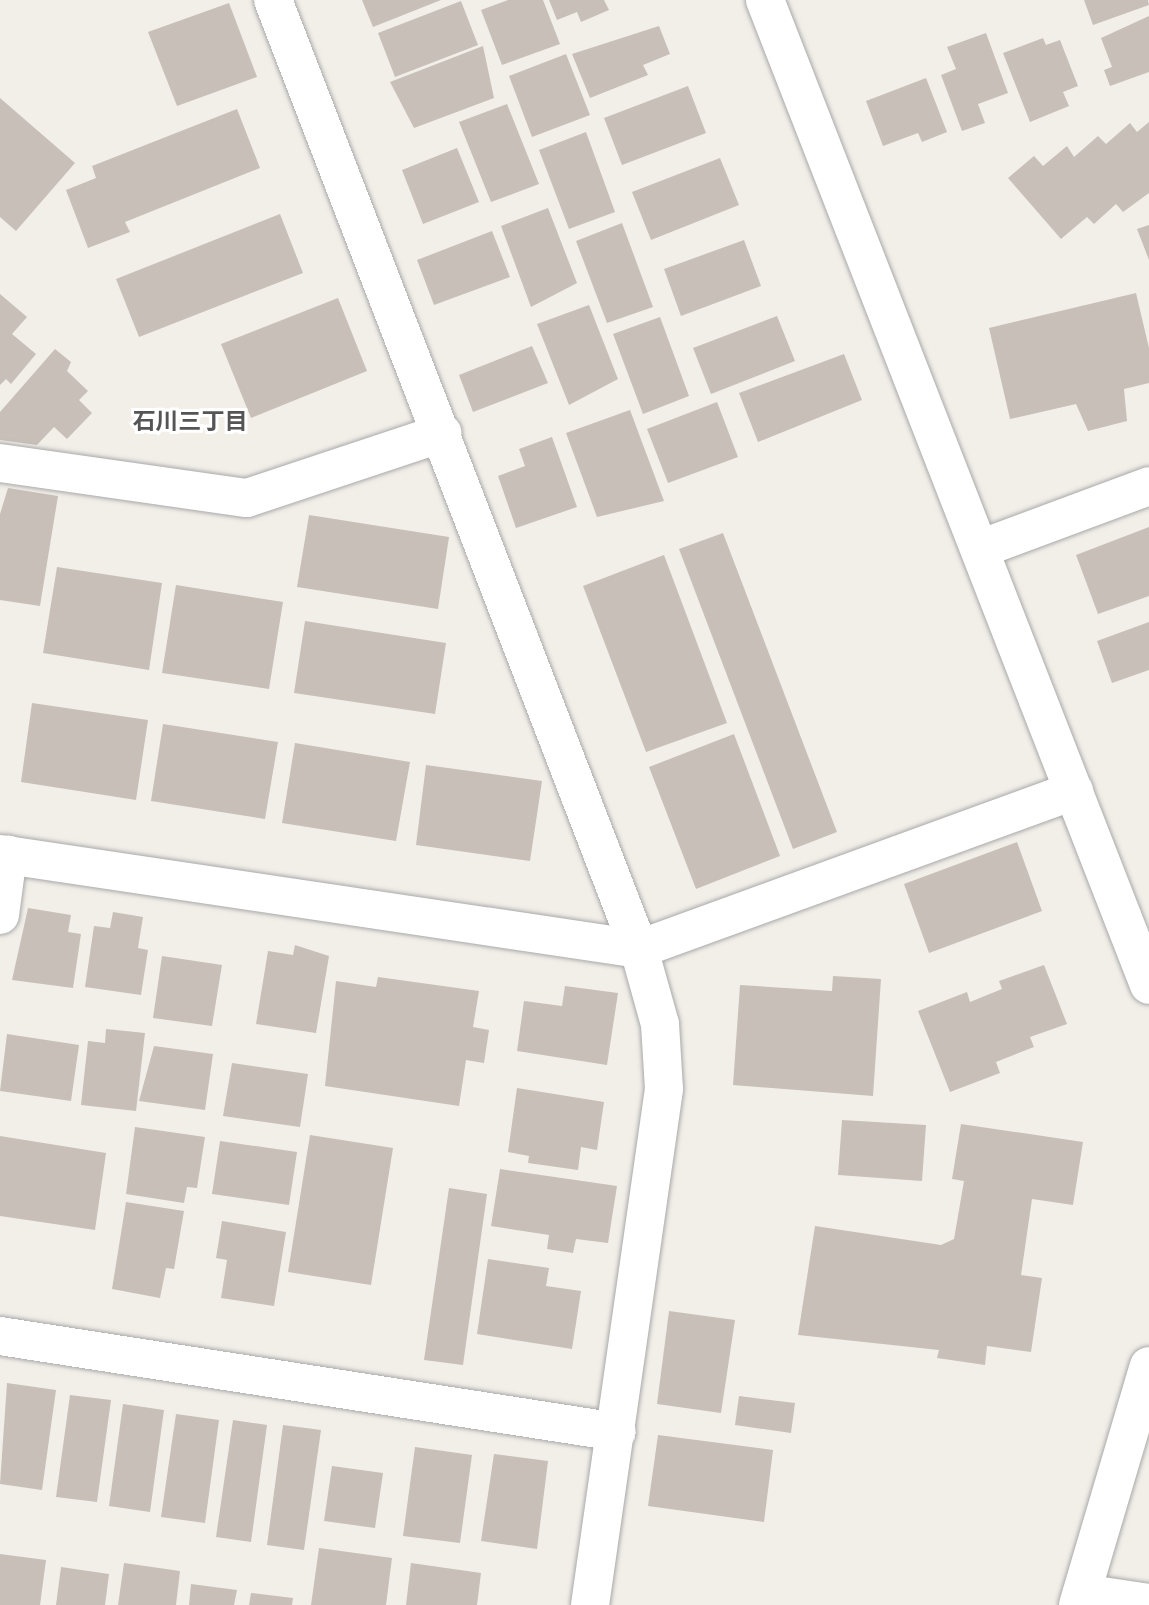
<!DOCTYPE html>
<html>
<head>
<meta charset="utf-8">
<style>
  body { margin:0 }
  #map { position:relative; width:1149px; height:1605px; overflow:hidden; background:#f2efe9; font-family:Manrope,"Noto Sans JP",sans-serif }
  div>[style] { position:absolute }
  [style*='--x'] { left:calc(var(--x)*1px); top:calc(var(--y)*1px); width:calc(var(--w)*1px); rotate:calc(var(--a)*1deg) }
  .building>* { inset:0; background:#c7bfb8 }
  .roads { filter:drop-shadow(0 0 2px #a9a9a9) drop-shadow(0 0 2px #a9a9a9) }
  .minor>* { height:38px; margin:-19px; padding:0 19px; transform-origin:19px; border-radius:19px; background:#fff }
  span { translate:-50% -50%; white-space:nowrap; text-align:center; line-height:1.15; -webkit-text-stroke:6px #fff; paint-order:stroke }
  .neighbourhood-label { font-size:23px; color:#555; font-weight:700 }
</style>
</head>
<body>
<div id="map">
  <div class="building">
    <div style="clip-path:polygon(362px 0,441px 0,373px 27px)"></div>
    <div style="clip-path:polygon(508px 0,543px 0,560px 44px,502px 65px,481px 10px)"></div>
    <div style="clip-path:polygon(549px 0,604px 0,609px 10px,581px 22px,577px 12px,557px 20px)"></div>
    <div style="clip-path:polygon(1084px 0,1148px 0,1149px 5px,1093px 25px)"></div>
    <div style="clip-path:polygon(461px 1px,478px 45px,395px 77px,378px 33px)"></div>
    <div style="clip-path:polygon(229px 3px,257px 77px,177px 106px,148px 32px)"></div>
    <div style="clip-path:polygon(1149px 16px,1149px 72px,1110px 86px,1104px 70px,1112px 67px,1101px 38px)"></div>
    <div style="clip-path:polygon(659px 26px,670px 54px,643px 65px,648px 75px,590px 98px,572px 54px)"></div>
    <div style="clip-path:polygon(986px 33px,1008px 93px,978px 104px,985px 123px,962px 131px,941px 75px,956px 69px,947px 47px)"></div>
    <div style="clip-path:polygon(1043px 38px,1046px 45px,1060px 40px,1078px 86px,1063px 92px,1069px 106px,1030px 122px,1003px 53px)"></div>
    <div style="clip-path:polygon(483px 46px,494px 98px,414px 128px,390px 82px)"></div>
    <div style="clip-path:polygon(566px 54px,590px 115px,532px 137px,509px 76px)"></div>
    <div style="clip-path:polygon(926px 78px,947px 132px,922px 142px,918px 133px,883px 146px,866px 101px)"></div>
    <div style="clip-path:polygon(688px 86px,706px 133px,622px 165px,604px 118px)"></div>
    <div style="clip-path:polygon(0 98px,75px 163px,16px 231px,0 217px)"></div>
    <div style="clip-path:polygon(507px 104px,539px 184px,491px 202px,459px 122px)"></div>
    <div style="clip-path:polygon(237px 109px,260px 168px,125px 222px,130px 232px,88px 248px,66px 190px,96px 178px,92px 166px)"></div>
    <div style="clip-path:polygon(1149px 122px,1149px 193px,1123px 212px,1116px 204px,1094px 224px,1087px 217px,1061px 239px,1008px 178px,1034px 156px,1043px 166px,1067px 146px,1074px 157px,1098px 136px,1106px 144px,1130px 123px,1137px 132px)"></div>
    <div style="clip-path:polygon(586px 132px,615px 212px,569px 229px,539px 150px)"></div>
    <div style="clip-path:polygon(457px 148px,479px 202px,423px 224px,402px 170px)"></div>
    <div style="clip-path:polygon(720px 158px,739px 205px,651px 240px,632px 192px)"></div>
    <div style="clip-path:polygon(548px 208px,577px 283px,531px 307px,501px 226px)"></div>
    <div style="clip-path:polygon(280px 214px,303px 273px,139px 337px,116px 279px)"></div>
    <div style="clip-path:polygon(622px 223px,653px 307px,607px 323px,576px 241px)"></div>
    <div style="clip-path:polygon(1149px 225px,1149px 260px,1137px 229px)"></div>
    <div style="clip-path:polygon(492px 231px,510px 277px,434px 305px,417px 260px)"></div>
    <div style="clip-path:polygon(744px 240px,761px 286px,681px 316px,664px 269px)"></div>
    <div style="clip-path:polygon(1136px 293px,1149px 348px,1149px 383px,1124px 389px,1127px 421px,1088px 431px,1076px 404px,1010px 419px,989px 328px)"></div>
    <div style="clip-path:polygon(0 294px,27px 317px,12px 334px,36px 354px,11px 384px,6px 379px,0 385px)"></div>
    <div style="clip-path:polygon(338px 298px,367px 371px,251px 418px,221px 344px)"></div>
    <div style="clip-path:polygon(589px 305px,618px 379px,569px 405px,537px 324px)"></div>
    <div style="clip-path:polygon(777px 316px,795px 361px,711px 394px,693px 348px)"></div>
    <div style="clip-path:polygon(660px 317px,689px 396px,643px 414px,613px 334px)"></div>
    <div style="clip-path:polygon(532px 346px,548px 383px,473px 412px,459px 375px)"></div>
    <div style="clip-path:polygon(55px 349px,71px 362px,67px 371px,88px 391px,79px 400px,92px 413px,67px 439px,54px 427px,37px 445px,0 440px,0 412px)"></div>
    <div style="clip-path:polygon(844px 354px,862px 400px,758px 442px,739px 393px)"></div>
    <div style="clip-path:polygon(717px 402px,738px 457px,668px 483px,647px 429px)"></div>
    <div style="clip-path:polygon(630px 410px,664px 501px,597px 517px,566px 433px)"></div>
    <div style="clip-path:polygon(552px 437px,577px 507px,516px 528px,498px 476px,525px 466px,519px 449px)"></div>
    <div style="clip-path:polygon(8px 488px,58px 496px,40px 606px,0 600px,0 514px)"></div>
    <div style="clip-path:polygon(309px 515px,449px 537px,438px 609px,297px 587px)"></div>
    <div style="clip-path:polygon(1149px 527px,1149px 596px,1098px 614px,1076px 555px)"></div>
    <div style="clip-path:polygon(723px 533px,837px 832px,793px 849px,679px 549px)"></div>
    <div style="clip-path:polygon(664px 555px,727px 723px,646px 752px,583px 586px)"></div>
    <div style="clip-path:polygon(57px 567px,162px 583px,149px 670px,43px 653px)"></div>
    <div style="clip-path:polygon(176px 585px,283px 602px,269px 689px,162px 673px)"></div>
    <div style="clip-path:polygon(305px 621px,446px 643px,435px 714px,294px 693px)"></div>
    <div style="clip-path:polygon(1149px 622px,1149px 670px,1112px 683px,1097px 641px)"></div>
    <div style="clip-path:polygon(32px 703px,148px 720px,136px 800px,21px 782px)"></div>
    <div style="clip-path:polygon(163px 724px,278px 742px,265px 819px,151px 801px)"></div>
    <div style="clip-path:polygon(734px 734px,780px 856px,696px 889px,649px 767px)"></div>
    <div style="clip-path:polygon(295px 743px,410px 762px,396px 841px,282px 823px)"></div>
    <div style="clip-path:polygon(426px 765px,542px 781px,530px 861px,416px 845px)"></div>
    <div style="clip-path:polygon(1017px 842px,1042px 911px,929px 953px,904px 884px)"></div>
    <div style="clip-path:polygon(28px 908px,71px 915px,68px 932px,81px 934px,73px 988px,12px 980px)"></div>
    <div style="clip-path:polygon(113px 912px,143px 917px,138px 948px,148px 950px,141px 995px,85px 987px,94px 926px,110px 928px)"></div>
    <div style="clip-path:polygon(295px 945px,329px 956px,316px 1033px,256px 1024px,268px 951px,293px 955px)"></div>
    <div style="clip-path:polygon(162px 956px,222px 965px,212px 1026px,153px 1018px)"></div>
    <div style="clip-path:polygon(1044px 965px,1067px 1024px,1030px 1037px,1034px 1047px,996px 1062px,1000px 1073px,950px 1092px,918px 1011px,967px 992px,970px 1002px,1002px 989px,999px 981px)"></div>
    <div style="clip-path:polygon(833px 976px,881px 979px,873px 1096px,733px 1085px,740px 985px,832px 991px)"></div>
    <div style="clip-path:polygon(378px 977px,479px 991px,473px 1027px,489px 1030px,484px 1063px,466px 1060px,459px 1106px,325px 1086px,336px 981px,376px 987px)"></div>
    <div style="clip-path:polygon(565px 986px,618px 993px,607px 1065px,517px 1051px,524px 1001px,562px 1006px)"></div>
    <div style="clip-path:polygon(106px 1029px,145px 1033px,136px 1111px,81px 1105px,88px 1041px,105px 1043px)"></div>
    <div style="clip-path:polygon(7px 1034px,79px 1045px,71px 1101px,0 1091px)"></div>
    <div style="clip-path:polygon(154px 1046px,213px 1054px,205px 1110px,139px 1101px)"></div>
    <div style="clip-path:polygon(232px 1063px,308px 1074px,300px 1127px,223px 1116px)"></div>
    <div style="clip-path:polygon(517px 1088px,604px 1102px,597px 1150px,581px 1147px,578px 1170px,528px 1163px,529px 1156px,508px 1152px)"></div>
    <div style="clip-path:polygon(842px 1120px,926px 1125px,922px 1181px,838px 1175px)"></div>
    <div style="clip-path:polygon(961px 1124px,1083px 1142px,1073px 1205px,1032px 1199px,1021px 1275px,1042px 1278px,1031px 1352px,987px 1346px,985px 1365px,937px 1358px,939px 1350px,798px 1335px,815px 1226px,941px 1245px,954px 1239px,964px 1181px,952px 1179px)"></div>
    <div style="clip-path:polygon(135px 1127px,205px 1137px,197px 1188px,187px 1187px,184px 1203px,126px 1194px)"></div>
    <div style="clip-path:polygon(310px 1135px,393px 1148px,371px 1285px,288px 1272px)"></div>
    <div style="clip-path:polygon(0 1136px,106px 1153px,95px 1230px,0 1216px)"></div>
    <div style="clip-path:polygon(220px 1141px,297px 1152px,289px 1205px,212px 1194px)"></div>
    <div style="clip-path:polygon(500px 1169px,617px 1186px,608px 1243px,576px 1239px,573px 1253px,547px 1249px,549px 1235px,491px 1226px)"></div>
    <div style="clip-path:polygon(449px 1188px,487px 1194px,463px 1365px,424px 1360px)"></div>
    <div style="clip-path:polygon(126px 1202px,184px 1211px,174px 1269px,166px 1268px,160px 1298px,112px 1289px)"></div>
    <div style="clip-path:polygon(222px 1221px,286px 1232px,274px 1306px,221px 1298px,227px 1260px,216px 1258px)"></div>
    <div style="clip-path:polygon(488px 1259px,549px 1268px,546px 1286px,581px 1291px,572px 1349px,477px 1334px)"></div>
    <div style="clip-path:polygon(669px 1311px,735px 1320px,721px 1413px,657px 1404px)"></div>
    <div style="clip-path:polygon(7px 1383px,56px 1390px,42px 1490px,0 1484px)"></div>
    <div style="clip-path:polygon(70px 1395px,111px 1400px,97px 1502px,56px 1497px)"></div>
    <div style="clip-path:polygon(739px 1396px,795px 1403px,791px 1433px,735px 1425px)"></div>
    <div style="clip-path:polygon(123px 1404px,164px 1410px,150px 1512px,109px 1506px)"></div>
    <div style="clip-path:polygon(176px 1414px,219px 1420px,205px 1523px,161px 1517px)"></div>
    <div style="clip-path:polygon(233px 1420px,267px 1425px,251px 1542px,216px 1537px)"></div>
    <div style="clip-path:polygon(283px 1425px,321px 1430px,304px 1550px,267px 1545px)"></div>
    <div style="clip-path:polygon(658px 1435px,773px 1450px,764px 1522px,648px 1506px)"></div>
    <div style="clip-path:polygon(415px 1447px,472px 1455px,460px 1543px,403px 1536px)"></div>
    <div style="clip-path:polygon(494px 1454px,548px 1461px,537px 1549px,481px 1541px)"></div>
    <div style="clip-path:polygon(332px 1466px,383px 1473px,375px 1528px,324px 1521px)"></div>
    <div style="clip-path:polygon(319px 1548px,392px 1558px,386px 1605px,311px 1605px)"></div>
    <div style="clip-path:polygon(0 1554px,46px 1560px,40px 1605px,0 1605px)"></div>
    <div style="clip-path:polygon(124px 1563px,180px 1571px,176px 1605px,118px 1605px)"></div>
    <div style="clip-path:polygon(411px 1563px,481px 1573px,477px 1605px,406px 1605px)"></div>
    <div style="clip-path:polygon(61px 1567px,109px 1574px,105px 1605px,56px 1605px)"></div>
    <div style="clip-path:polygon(191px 1584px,237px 1590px,234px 1605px,189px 1605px)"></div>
    <div style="clip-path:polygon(251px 1593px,293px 1598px,292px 1605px,249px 1605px)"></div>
  </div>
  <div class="roads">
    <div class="minor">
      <div style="--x:273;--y:0;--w:1017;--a:68.91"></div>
      <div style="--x:639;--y:949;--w:78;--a:74.4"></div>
      <div style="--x:660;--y:1024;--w:65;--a:86.5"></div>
      <div style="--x:664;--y:1089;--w:521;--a:98.16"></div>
      <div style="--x:765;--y:0;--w:1057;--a:68.7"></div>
      <div style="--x:0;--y:463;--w:249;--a:8.1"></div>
      <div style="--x:247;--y:498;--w:206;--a:-18.4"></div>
      <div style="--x:980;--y:549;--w:180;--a:-20.4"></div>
      <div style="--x:0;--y:854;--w:646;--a:8.46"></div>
      <div style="--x:639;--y:949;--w:463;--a:-20"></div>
      <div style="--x:0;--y:915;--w:61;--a:-82.4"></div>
      <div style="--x:0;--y:1336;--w:624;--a:8.84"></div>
      <div style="--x:1082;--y:1593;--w:68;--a:8.5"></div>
      <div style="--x:1078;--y:1605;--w:249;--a:-73.5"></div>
    </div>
  </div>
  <div class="neighbourhood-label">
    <span style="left:190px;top:420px">石川三丁目</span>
  </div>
</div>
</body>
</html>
